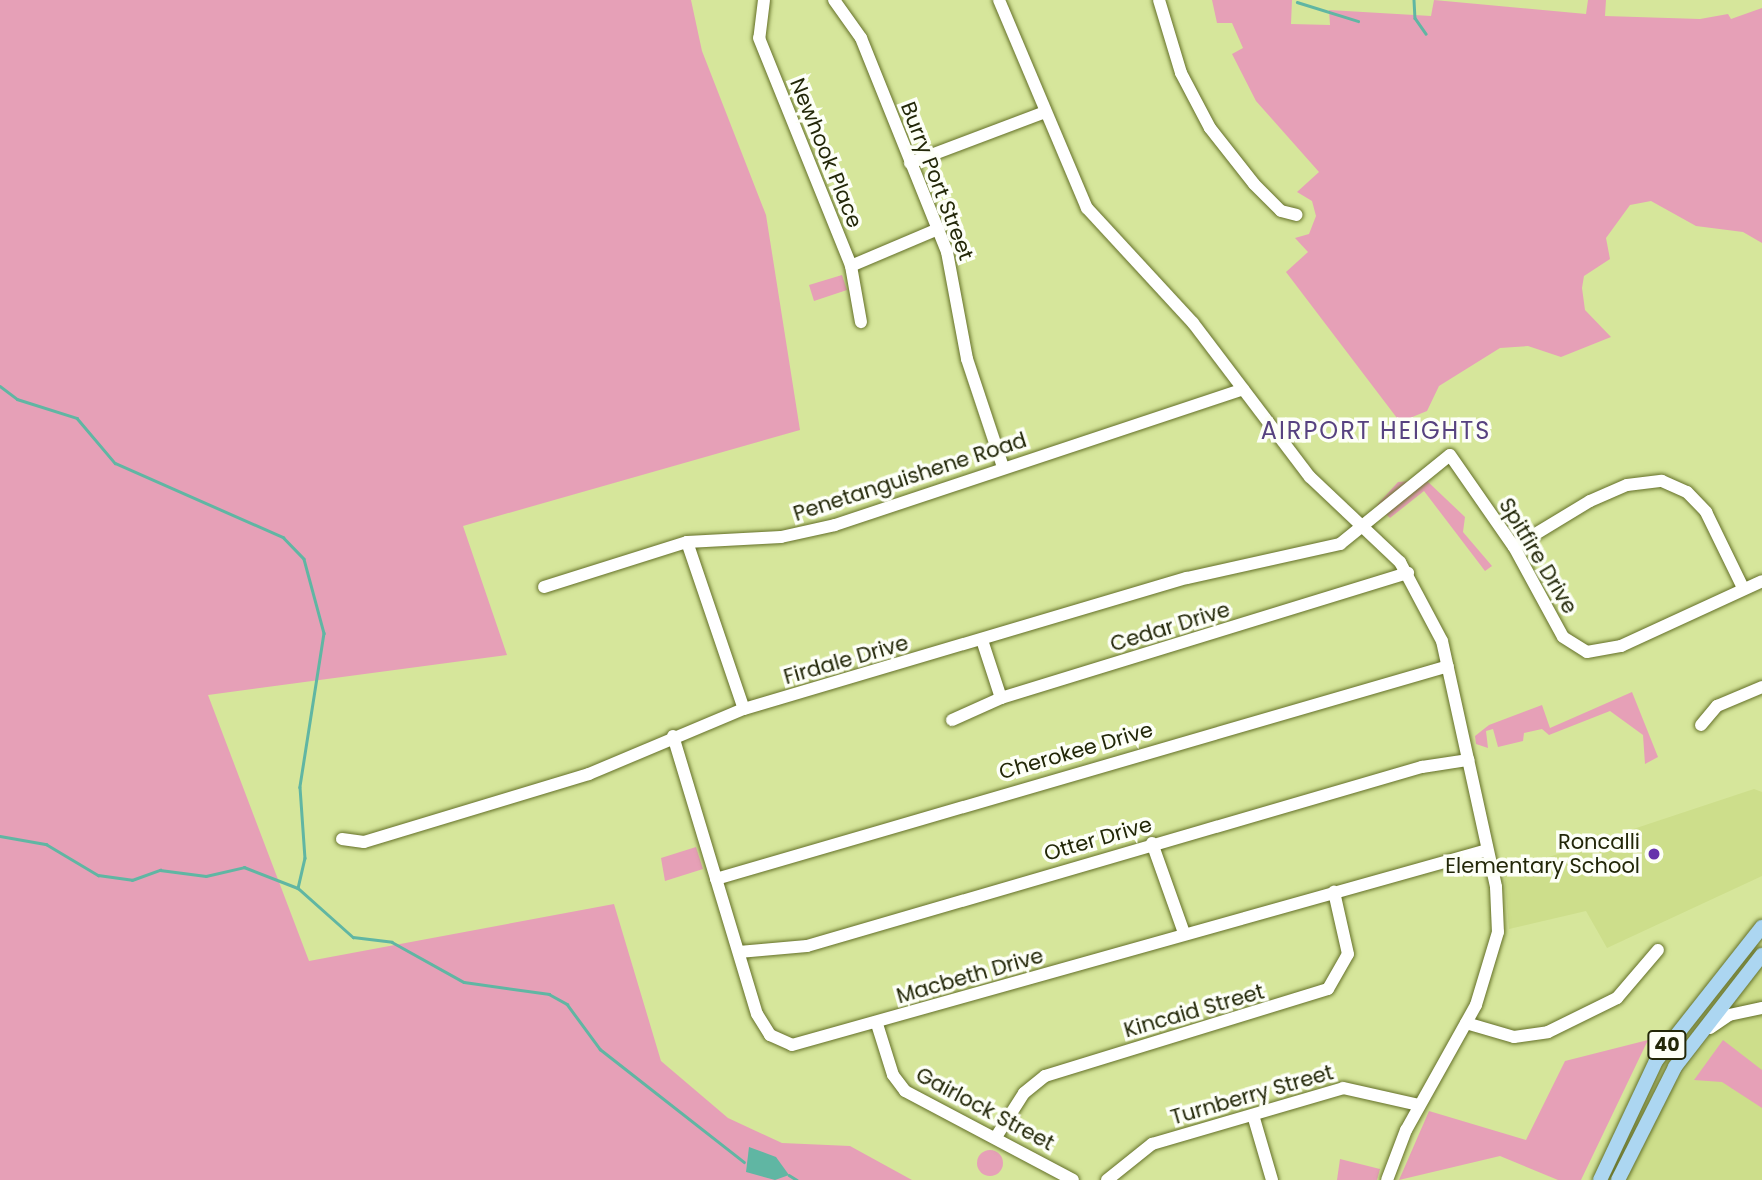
<!DOCTYPE html>
<html>
<head>
<meta charset="utf-8">
<style>
  body { margin:0 }
  #map { position:relative; width:1762px; height:1180px; overflow:hidden; background:#d6e69b; font-family:Poppins,sans-serif }
  div>[style] { position:absolute }
  [style*='--x'] { left:calc(var(--x)*1px); top:calc(var(--y)*1px); width:calc(var(--w)*1px); rotate:calc(var(--a)*1deg) }
  .built>* { inset:0; background:#cdde8b }
  .green>* { inset:0; background:#e6a0b7 }
  .round { border-radius:50% }
  .water>* { inset:0; background:#60b6a3 }
  .stream>* { height:2.5px; margin:-1.25px; padding:0 1.25px; transform-origin:1.25px; border-radius:1.25px; background:#60b6a3 }
  .roads { filter:drop-shadow(0 0 2px #647028) drop-shadow(0 0 2px #647028) }
  .minor>* { height:12px; margin:-6px; padding:0 6px; transform-origin:6px; border-radius:6px; background:#fff }
  .major>* { height:14px; margin:-7px; padding:0 7px; transform-origin:7px; border-radius:7px; background:#acd6f1 }
  .dots>* { width:19px; height:19px; translate:-50% -50%; box-sizing:border-box; border:4px solid #fdfff7; border-radius:50% }
  span { translate:-50% -50%; white-space:nowrap; text-align:center; line-height:1.15; -webkit-text-stroke:7px #fdfff7; paint-order:stroke }
  .shield-label span { padding:2px 5px; background:#fdfff7; border:2px solid; border-radius:5px; -webkit-text-stroke-width:0 }
  .shield-label { font-size:19px; color:#222708; font-weight:700 }
  .street-label { font-size:21px; color:#222708 }
  .poi-label { font-size:21px; color:#222708 }
  .right { translate:-100% -50%; text-align:right }
  .quarter-label { font-size:24px; color:#574280; letter-spacing:2px }
</style>
</head>
<body>
<div id="map">
  <div class="built">
    <div style="clip-path:polygon(1754px 789px,1762px 792px,1762px 876px,1607px 948px,1586px 911px,1509px 929px,1504px 872px)"></div>
    <div style="clip-path:polygon(1762px 965px,1762px 1180px,1624px 1180px,1674px 1085px)"></div>
  </div>
  <div class="green">
    <div style="clip-path:polygon(0 0,691px 0,702px 51px,766px 215px,800px 430px,463px 526px,507px 655px,208px 695px,309px 961px,614px 904px,661px 1061px,728px 1118px,782px 1143px,850px 1146px,912px 1180px,0 1180px)"></div>
    <div style="clip-path:polygon(1212px 0,1292px 0,1291px 24px,1330px 25px,1329px 10px,1431px 16px,1434px 0,1586px 14px,1588px 0,1606px 0,1605px 16px,1700px 19px,1728px 14px,1731px 19px,1762px 8px,1762px 243px,1743px 232px,1696px 226px,1651px 201px,1630px 205px,1606px 238px,1610px 259px,1584px 276px,1582px 288px,1585px 310px,1611px 337px,1561px 357px,1528px 346px,1500px 348px,1439px 386px,1427px 411px,1400px 422px,1286px 272px,1308px 252px,1295px 238px,1309px 234px,1316px 216px,1312px 201px,1297px 192px,1319px 172px,1256px 101px,1232px 54px,1243px 48px,1232px 23px,1217px 23px)"></div>
    <div style="clip-path:polygon(842px 275px,847px 290px,814px 301px,809px 285px)"></div>
    <div style="clip-path:polygon(1426px 480px,1465px 517px,1463px 532px,1492px 566px,1485px 571px,1424px 491px,1390px 518px,1377px 505px,1398px 482px)"></div>
    <div style="clip-path:polygon(1632px 692px,1658px 757px,1645px 764px,1643px 735px,1610px 711px,1549px 735px,1542px 729px,1524px 733px,1523px 741px,1498px 747px,1493px 729px,1486px 731px,1488px 748px,1476px 744px,1475px 736px,1489px 725px,1542px 705px,1550px 728px)"></div>
    <div style="clip-path:polygon(696px 847px,703px 869px,665px 881px,661px 858px)"></div>
    <div style="clip-path:polygon(1648px 1040px,1581px 1180px,1558px 1180px,1500px 1156px,1399px 1180px,1429px 1111px,1526px 1140px,1565px 1061px)"></div>
    <div style="clip-path:polygon(1723px 1040px,1762px 1070px,1762px 1108px,1722px 1082px,1694px 1080px)"></div>
    <div class="round" style="left:977px;top:1150px;width:26px;height:26px"></div>
    <div style="clip-path:polygon(1340px 1159px,1380px 1169px,1377px 1180px,1337px 1180px)"></div>
  </div>
  <div class="water">
    <div style="clip-path:polygon(749px 1147px,776px 1157px,789px 1175px,775px 1180px,746px 1172px)"></div>
  </div>
  <div class="stream">
    <div style="--x:1414;--y:0;--w:18;--a:87"></div>
    <div style="--x:1415;--y:18;--w:19;--a:55"></div>
    <div style="--x:1297;--y:2;--w:64;--a:17.3"></div>
    <div style="--x:0;--y:386;--w:21;--a:37"></div>
    <div style="--x:17;--y:399;--w:63;--a:17.6"></div>
    <div style="--x:77;--y:418;--w:59;--a:49.8"></div>
    <div style="--x:115;--y:463;--w:184;--a:23.8"></div>
    <div style="--x:283;--y:537;--w:30;--a:46"></div>
    <div style="--x:304;--y:559;--w:77;--a:74.9"></div>
    <div style="--x:324;--y:633;--w:156;--a:98.9"></div>
    <div style="--x:300;--y:787;--w:71;--a:86"></div>
    <div style="--x:305;--y:858;--w:31;--a:103"></div>
    <div style="--x:0;--y:836;--w:47;--a:9.9"></div>
    <div style="--x:46;--y:844;--w:61;--a:30.8"></div>
    <div style="--x:98;--y:875;--w:34;--a:8"></div>
    <div style="--x:132;--y:880;--w:30;--a:-20"></div>
    <div style="--x:160;--y:870;--w:46;--a:7.4"></div>
    <div style="--x:206;--y:876;--w:39;--a:-13"></div>
    <div style="--x:244;--y:867;--w:58;--a:21.3"></div>
    <div style="--x:298;--y:888;--w:74;--a:41.7"></div>
    <div style="--x:353;--y:937;--w:39;--a:7"></div>
    <div style="--x:392;--y:942;--w:82;--a:29.1"></div>
    <div style="--x:464;--y:982;--w:86;--a:8"></div>
    <div style="--x:549;--y:994;--w:21;--a:29"></div>
    <div style="--x:567;--y:1004;--w:56;--a:53.7"></div>
    <div style="--x:600;--y:1049;--w:183;--a:38.1"></div>
    <div style="--x:789;--y:1175;--w:9;--a:32"></div>
  </div>
  <div class="roads">
    <div class="minor">
      <div style="--x:764;--y:0;--w:38;--a:97"></div>
      <div style="--x:759;--y:38;--w:246;--a:68"></div>
      <div style="--x:851;--y:266;--w:57;--a:79.9"></div>
      <div style="--x:834;--y:0;--w:47;--a:54.6"></div>
      <div style="--x:861;--y:38;--w:231;--a:68.1"></div>
      <div style="--x:947;--y:252;--w:109;--a:79.4"></div>
      <div style="--x:967;--y:359;--w:114;--a:71.6"></div>
      <div style="--x:999;--y:0;--w:226;--a:67.1"></div>
      <div style="--x:1087;--y:208;--w:156;--a:47.3"></div>
      <div style="--x:1193;--y:323;--w:193;--a:52.8"></div>
      <div style="--x:1310;--y:477;--w:124;--a:43.4"></div>
      <div style="--x:1400;--y:562;--w:89;--a:62"></div>
      <div style="--x:1442;--y:641;--w:252;--a:77.6"></div>
      <div style="--x:1496;--y:887;--w:45;--a:87.5"></div>
      <div style="--x:1498;--y:932;--w:76;--a:106.8"></div>
      <div style="--x:1476;--y:1005;--w:143;--a:119.2"></div>
      <div style="--x:1406;--y:1130;--w:53;--a:110.8"></div>
      <div style="--x:1159;--y:0;--w:76;--a:73.2"></div>
      <div style="--x:1181;--y:73;--w:62;--a:62.2"></div>
      <div style="--x:1210;--y:128;--w:71;--a:51.8"></div>
      <div style="--x:1254;--y:184;--w:38;--a:45"></div>
      <div style="--x:1281;--y:211;--w:16;--a:14"></div>
      <div style="--x:910;--y:163;--w:141;--a:-20.7"></div>
      <div style="--x:851;--y:266;--w:95;--a:-23"></div>
      <div style="--x:687;--y:542;--w:176;--a:71.2"></div>
      <div style="--x:1514;--y:547;--w:89;--a:-31.2"></div>
      <div style="--x:1590;--y:501;--w:40;--a:-23.4"></div>
      <div style="--x:1627;--y:485;--w:35;--a:-7"></div>
      <div style="--x:1662;--y:481;--w:27;--a:24"></div>
      <div style="--x:1687;--y:492;--w:28;--a:46"></div>
      <div style="--x:1706;--y:512;--w:85;--a:64"></div>
      <div style="--x:544;--y:587;--w:150;--a:-17.5"></div>
      <div style="--x:687;--y:542;--w:94;--a:-3"></div>
      <div style="--x:781;--y:537;--w:55;--a:-12.5"></div>
      <div style="--x:835;--y:525;--w:430;--a:-18.4"></div>
      <div style="--x:982;--y:640;--w:61;--a:71.9"></div>
      <div style="--x:1001;--y:698;--w:426;--a:-17.1"></div>
      <div style="--x:952;--y:720;--w:54;--a:-24.2"></div>
      <div style="--x:1701;--y:725;--w:25;--a:-50"></div>
      <div style="--x:1717;--y:706;--w:49;--a:-22.9"></div>
      <div style="--x:673;--y:736;--w:290;--a:73.2"></div>
      <div style="--x:757;--y:1014;--w:25;--a:58"></div>
      <div style="--x:770;--y:1035;--w:24;--a:24"></div>
      <div style="--x:792;--y:1045;--w:722;--a:-15.67"></div>
      <div style="--x:342;--y:839;--w:22;--a:8"></div>
      <div style="--x:364;--y:842;--w:235;--a:-16.8"></div>
      <div style="--x:589;--y:774;--w:168;--a:-22.8"></div>
      <div style="--x:744;--y:709;--w:462;--a:-16.5"></div>
      <div style="--x:1187;--y:578;--w:157;--a:-12.5"></div>
      <div style="--x:1340;--y:544;--w:141;--a:-39"></div>
      <div style="--x:1450;--y:455;--w:112;--a:55.2"></div>
      <div style="--x:1514;--y:547;--w:102;--a:61.4"></div>
      <div style="--x:1563;--y:637;--w:28;--a:32"></div>
      <div style="--x:1587;--y:652;--w:35;--a:-10"></div>
      <div style="--x:1621;--y:646;--w:155;--a:-24.7"></div>
      <div style="--x:1152;--y:843;--w:96;--a:70.4"></div>
      <div style="--x:716;--y:879;--w:762;--a:-16.22"></div>
      <div style="--x:739;--y:952;--w:68;--a:-5"></div>
      <div style="--x:807;--y:946;--w:641;--a:-16.23"></div>
      <div style="--x:1422;--y:767;--w:47;--a:-8.7"></div>
      <div style="--x:1466;--y:1023;--w:50;--a:16.3"></div>
      <div style="--x:1514;--y:1037;--w:34;--a:-8"></div>
      <div style="--x:1548;--y:1032;--w:77;--a:-26.2"></div>
      <div style="--x:1617;--y:998;--w:63;--a:-49.5"></div>
      <div style="--x:877;--y:1024;--w:53;--a:72.6"></div>
      <div style="--x:893;--y:1075;--w:20;--a:53"></div>
      <div style="--x:905;--y:1091;--w:190;--a:27.9"></div>
      <div style="--x:1710;--y:1028;--w:23;--a:-34"></div>
      <div style="--x:1729;--y:1015;--w:34;--a:-12"></div>
      <div style="--x:1253;--y:1115;--w:68;--a:73.7"></div>
      <div style="--x:996;--y:1137;--w:52;--a:-57.5"></div>
      <div style="--x:1024;--y:1093;--w:27;--a:-39"></div>
      <div style="--x:1045;--y:1076;--w:296;--a:-17.1"></div>
      <div style="--x:1328;--y:989;--w:40;--a:-60.3"></div>
      <div style="--x:1348;--y:954;--w:64;--a:-102.7"></div>
      <div style="--x:1107;--y:1180;--w:58;--a:-38.7"></div>
      <div style="--x:1152;--y:1144;--w:199;--a:-16.3"></div>
      <div style="--x:1343;--y:1088;--w:78;--a:12.6"></div>
    </div>
    <div class="major">
      <div style="--x:1600;--y:1180;--w:132;--a:-64.8"></div>
      <div style="--x:1656;--y:1061;--w:171;--a:-51.7"></div>
      <div style="--x:1618;--y:1180;--w:127;--a:-63.2"></div>
      <div style="--x:1675;--y:1067;--w:142;--a:-52.2"></div>
    </div>
  </div>
  <div class="dots">
    <div style="left:1654px;top:854px;background:#6634ab"></div>
  </div>
  <div class="shield-label">
    <span style="left:1667px;top:1045px">40</span>
  </div>
  <div class="street-label">
    <span style="left:826px;top:153px;rotate:68deg">Newhook Place</span>
    <span style="left:937px;top:181px;rotate:69deg">Burry Port Street</span>
    <span style="left:910px;top:477px;rotate:-18deg">Penetanguishene Road</span>
    <span style="left:1538px;top:556px;rotate:59deg">Spitfire Drive</span>
    <span style="left:1170px;top:627px;rotate:-17deg">Cedar Drive</span>
    <span style="left:846px;top:660px;rotate:-16deg">Firdale Drive</span>
    <span style="left:1076px;top:751px;rotate:-16deg">Cherokee Drive</span>
    <span style="left:1098px;top:839px;rotate:-16deg">Otter Drive</span>
    <span style="left:970px;top:976px;rotate:-16deg">Macbeth Drive</span>
    <span style="left:1194px;top:1011px;rotate:-16deg">Kincaid Street</span>
    <span style="left:1252px;top:1095px;rotate:-16deg">Turnberry Street</span>
    <span style="left:985px;top:1109px;rotate:28deg">Gairlock Street</span>
  </div>
  <div class="poi-label">
    <span class="right" style="left:1640px;top:854px">Roncalli<br>Elementary School</span>
  </div>
  <div class="quarter-label">
    <span style="left:1376px;top:431px">AIRPORT HEIGHTS</span>
  </div>
</div>
</body>
</html>
